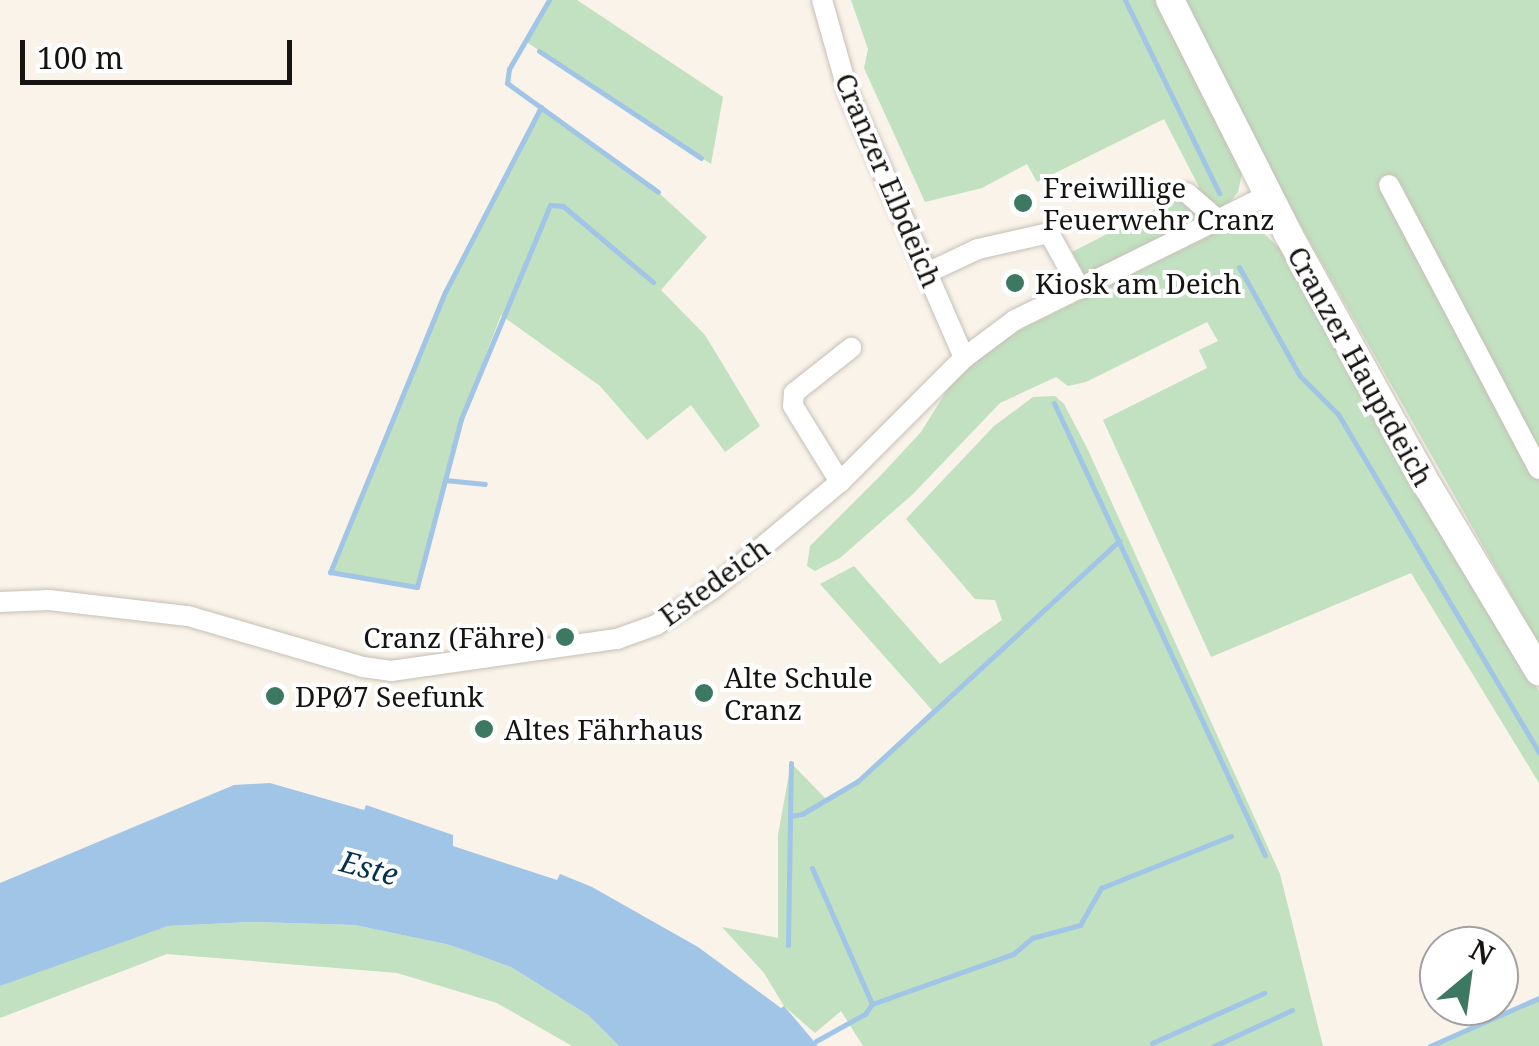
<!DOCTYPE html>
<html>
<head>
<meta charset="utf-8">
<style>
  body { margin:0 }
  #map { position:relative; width:1539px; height:1046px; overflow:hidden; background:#f9f3e9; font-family:"Noto Serif",serif }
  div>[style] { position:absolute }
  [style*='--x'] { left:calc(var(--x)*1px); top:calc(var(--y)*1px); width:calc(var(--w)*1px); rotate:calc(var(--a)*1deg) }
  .green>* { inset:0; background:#c1e1c0 }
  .water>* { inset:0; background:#a1c5e6 }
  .stream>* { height:5px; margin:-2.5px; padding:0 2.5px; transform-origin:2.5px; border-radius:2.5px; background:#a1c5e6 }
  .roads { filter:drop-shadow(0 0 2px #c5bfb5) drop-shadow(0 0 2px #c5bfb5) }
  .minor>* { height:20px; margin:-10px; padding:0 10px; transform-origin:10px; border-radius:10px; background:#fff }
  .major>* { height:28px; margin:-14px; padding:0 14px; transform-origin:14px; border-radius:14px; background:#fff }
  .dots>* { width:28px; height:28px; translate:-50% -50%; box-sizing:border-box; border:5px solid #fff; border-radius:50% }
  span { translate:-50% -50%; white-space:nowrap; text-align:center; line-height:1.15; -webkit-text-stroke:8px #fff; paint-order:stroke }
  .street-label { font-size:28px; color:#161411 }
  .poi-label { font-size:28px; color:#161411 }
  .left { translate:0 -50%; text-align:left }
  .right { translate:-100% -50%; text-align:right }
  .water-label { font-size:30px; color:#053150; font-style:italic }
  .north { position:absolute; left:1419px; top:926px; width:100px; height:100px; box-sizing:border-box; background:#fff; border:2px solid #a2a1a0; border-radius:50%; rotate:29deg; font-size:28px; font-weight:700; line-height:40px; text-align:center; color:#161411 }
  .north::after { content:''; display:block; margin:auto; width:35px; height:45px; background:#3c7862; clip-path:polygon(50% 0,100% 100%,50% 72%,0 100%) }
  .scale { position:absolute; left:20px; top:40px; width:272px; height:45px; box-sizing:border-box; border:5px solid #161411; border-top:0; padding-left:12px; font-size:30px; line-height:35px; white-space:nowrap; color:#161411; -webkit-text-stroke:8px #fff; paint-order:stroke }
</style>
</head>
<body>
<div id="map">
  <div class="green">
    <div style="clip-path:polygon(549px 0,577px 0,723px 97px,711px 164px,525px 41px)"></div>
    <div style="clip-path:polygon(851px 0,1158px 0,1243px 169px,1238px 192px,1229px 203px,1085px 276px,1072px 252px,1199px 187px,1164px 119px,1037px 182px,1027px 164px,982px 188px,925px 202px,864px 68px,868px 49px)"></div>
    <div style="clip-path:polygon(1185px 0,1539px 0,1539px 644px,1298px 221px)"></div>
    <div style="clip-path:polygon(541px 107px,658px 192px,707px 237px,661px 290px,705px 335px,760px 426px,725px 452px,691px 405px,647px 440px,600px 386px,501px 315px,461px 419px,417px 587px,330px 572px,445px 292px)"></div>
    <div style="clip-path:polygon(1235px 223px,1254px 224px,1277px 246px,1283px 244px,1459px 561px,1539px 691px,1539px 783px,1411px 573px,1211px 657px,1103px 420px,1207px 368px,1199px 350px,1218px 341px,1207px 322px,1086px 382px,1068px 386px,1056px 377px,1000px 403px,913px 494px,840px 558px,815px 571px,807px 566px,810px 546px,883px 473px,921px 432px,949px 387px,980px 358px,1014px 333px)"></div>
    <div style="clip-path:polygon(1055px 396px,1064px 404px,1088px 450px,1280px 874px,1323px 1046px,863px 1046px,841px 1011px,815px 1033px,784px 1006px,764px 973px,722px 927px,778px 938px,778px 835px,791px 763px,826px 799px,855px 783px,932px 710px,820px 584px,854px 566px,940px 664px,1002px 620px,995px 600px,975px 599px,906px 519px,994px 426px,1033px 397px)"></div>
    <div style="clip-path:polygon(251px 922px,355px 925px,450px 945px,511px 967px,588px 1015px,619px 1046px,572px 1046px,497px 1003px,397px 973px,167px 954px,0 1018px,0 986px,86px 953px,168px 926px)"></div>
    <div style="clip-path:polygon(1539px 999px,1539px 1046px,1431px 1046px)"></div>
  </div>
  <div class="water">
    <div style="clip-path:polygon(270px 783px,364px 810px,366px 805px,453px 835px,453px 846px,557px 880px,560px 874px,592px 887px,698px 947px,781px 1008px,784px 1006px,818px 1046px,619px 1046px,588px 1015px,511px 967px,450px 945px,355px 925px,251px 922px,168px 926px,0 986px,0 883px,234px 785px)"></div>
  </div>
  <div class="stream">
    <div style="--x:549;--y:0;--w:80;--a:120.1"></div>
    <div style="--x:509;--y:69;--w:14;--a:98"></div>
    <div style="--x:507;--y:83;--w:186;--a:35.8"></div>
    <div style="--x:1125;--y:0;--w:215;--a:64"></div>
    <div style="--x:539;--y:51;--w:194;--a:33.4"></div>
    <div style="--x:541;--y:107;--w:208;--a:117.4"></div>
    <div style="--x:445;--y:292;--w:303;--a:112.3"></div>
    <div style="--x:330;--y:572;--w:88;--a:9.8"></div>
    <div style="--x:417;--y:587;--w:174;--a:-75.3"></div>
    <div style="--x:461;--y:419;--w:232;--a:-67.4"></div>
    <div style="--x:550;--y:205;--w:13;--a:4"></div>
    <div style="--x:563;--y:206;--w:118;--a:40.2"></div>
    <div style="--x:1239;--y:267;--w:125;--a:60.8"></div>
    <div style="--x:1300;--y:376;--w:54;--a:45"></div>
    <div style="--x:1338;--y:414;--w:394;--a:59.3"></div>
    <div style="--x:1054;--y:403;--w:499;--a:65"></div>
    <div style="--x:445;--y:480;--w:40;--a:5.7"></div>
    <div style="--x:790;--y:816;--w:53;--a:-88.9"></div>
    <div style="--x:812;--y:868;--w:149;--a:66.2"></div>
    <div style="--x:788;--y:945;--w:129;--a:-89.1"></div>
    <div style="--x:790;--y:816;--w:12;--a:-9"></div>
    <div style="--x:802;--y:814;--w:65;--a:-30.5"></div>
    <div style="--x:858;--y:781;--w:355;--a:-42.6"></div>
    <div style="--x:816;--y:1041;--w:56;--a:-28.9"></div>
    <div style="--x:865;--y:1014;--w:12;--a:-55"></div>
    <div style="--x:872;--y:1004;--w:150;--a:-19.5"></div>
    <div style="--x:1013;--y:954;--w:25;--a:-40"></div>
    <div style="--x:1032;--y:938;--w:50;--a:-15.2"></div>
    <div style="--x:1080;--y:925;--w:43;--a:-60.4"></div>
    <div style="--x:1101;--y:888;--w:140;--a:-21.8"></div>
    <div style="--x:1152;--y:1043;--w:123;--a:-24.1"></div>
    <div style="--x:1214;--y:1046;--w:86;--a:-24.8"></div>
    <div style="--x:1430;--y:1046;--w:119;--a:-23.8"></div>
  </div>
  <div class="roads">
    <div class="minor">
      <div style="--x:822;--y:0;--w:96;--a:74.2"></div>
      <div style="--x:848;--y:92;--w:290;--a:66.4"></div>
      <div style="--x:1389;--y:185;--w:321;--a:62.2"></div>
      <div style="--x:1187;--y:193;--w:40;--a:41"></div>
      <div style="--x:927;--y:273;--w:56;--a:-25.2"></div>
      <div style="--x:978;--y:249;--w:73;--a:-12.7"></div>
      <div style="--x:1049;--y:233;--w:64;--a:61"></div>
      <div style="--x:840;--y:482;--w:89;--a:-121.7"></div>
      <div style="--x:793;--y:406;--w:13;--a:-86"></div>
      <div style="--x:794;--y:393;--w:73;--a:-38.3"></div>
      <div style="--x:0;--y:602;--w:49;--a:-2.3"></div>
      <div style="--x:49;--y:600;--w:140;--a:6.6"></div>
      <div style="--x:188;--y:616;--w:182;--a:16.2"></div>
      <div style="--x:363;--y:667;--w:28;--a:8"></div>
      <div style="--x:391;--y:671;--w:228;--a:-8.1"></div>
      <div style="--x:617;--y:639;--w:41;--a:-19.7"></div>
      <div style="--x:656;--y:625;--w:67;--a:-32.7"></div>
      <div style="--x:712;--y:589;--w:167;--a:-39.9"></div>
      <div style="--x:840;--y:482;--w:175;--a:-45"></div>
      <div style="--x:964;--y:358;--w:64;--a:-36.7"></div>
      <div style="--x:1015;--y:320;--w:282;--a:-26.3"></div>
    </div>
    <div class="major">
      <div style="--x:1170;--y:0;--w:262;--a:63.2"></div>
      <div style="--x:1288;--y:234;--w:291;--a:61"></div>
      <div style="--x:1429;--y:488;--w:214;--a:59"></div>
    </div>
  </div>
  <div class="dots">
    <div style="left:1023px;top:203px;background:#3c7862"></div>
    <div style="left:1015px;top:283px;background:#3c7862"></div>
    <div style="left:565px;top:637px;background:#3c7862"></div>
    <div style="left:704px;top:693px;background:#3c7862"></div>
    <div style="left:275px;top:696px;background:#3c7862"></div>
    <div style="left:484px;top:729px;background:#3c7862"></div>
  </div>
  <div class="street-label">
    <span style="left:889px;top:180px;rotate:67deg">Cranzer Elbdeich</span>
    <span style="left:1361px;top:366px;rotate:61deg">Cranzer Hauptdeich</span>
    <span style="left:714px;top:581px;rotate:-36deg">Estedeich</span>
  </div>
  <div class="poi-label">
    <span class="left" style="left:1043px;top:203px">Freiwillige<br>Feuerwehr Cranz</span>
    <span class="left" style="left:1035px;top:283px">Kiosk am Deich</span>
    <span class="right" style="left:545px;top:637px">Cranz (Fähre)</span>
    <span class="left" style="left:724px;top:693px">Alte Schule<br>Cranz</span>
    <span class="left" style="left:295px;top:696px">DPØ7 Seefunk</span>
    <span class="left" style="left:504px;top:729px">Altes Fährhaus</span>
  </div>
  <div class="water-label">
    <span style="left:369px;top:868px;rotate:15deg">Este</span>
  </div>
  <div class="north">N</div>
  <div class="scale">100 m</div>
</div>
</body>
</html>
